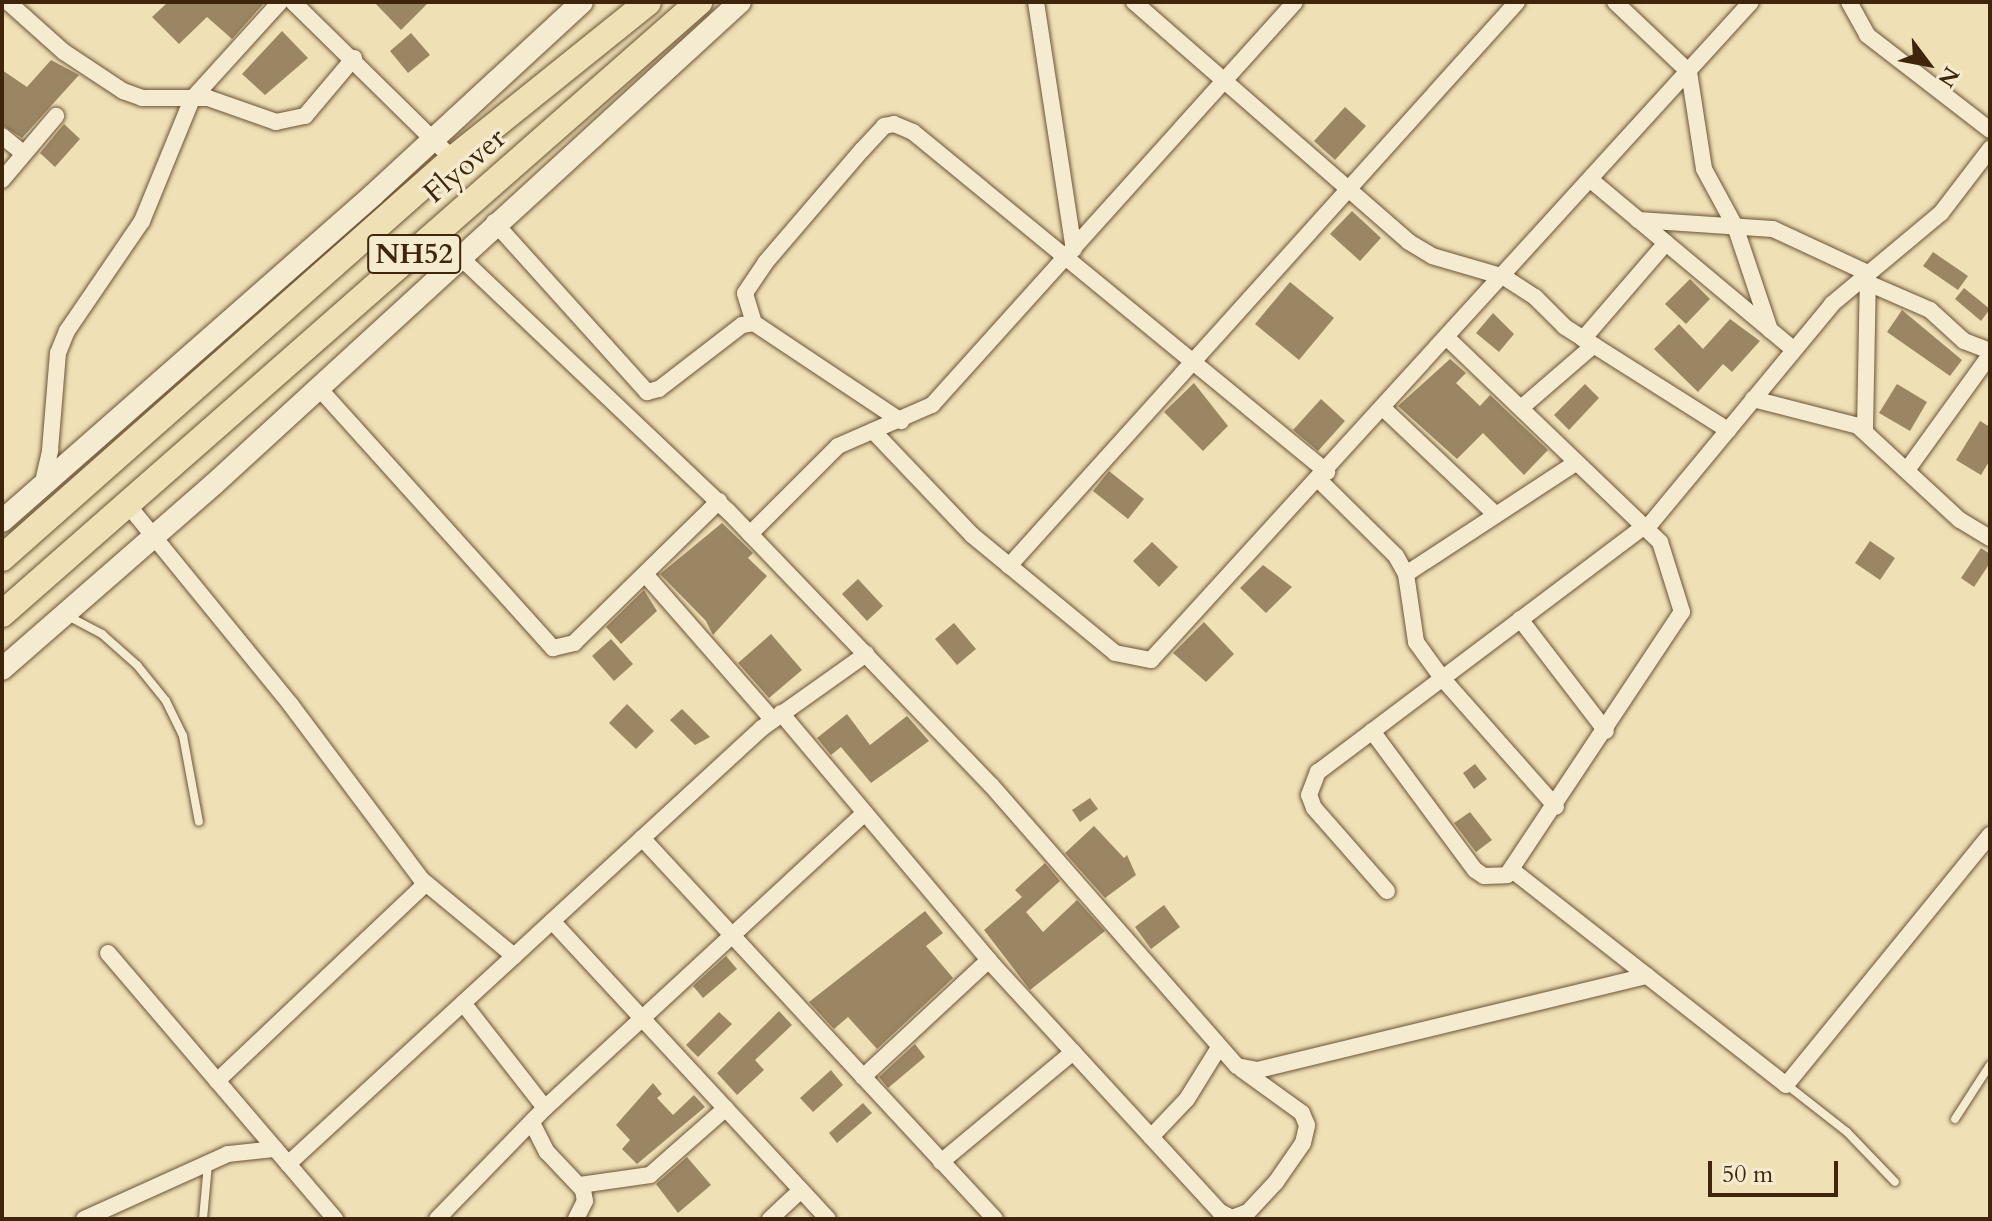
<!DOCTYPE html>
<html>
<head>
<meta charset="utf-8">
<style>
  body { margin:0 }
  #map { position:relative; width:1992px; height:1221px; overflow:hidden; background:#f0e0b6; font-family:Cardo,serif }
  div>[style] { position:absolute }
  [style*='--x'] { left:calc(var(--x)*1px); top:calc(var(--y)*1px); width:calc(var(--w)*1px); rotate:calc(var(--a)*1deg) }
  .building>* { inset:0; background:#9b8664 }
  .roads { filter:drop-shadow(0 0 2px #6b5436) drop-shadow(0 0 2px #6b5436) }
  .service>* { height:8px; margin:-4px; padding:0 4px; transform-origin:4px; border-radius:4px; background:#f5ebd0 }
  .minor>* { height:16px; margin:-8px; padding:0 8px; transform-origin:8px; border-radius:8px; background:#f5ebd0 }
  .secondary>* { height:22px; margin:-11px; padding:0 11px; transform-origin:11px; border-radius:11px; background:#f5ebd0 }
  .trunk>* { height:26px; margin:-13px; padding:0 13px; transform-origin:13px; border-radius:13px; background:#f0e0b6 }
  span { translate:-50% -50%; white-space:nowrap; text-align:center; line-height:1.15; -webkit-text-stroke:7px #f5ebd0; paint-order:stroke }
  .shield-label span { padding:2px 6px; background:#f5ebd0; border:2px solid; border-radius:6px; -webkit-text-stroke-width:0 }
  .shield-label { font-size:28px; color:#3f250b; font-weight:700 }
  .street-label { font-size:30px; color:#3f250b }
  .frame { position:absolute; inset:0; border:4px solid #3f250b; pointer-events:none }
  .north { position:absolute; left:1888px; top:24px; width:80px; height:80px; -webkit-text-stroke:6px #f5ebd0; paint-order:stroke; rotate:122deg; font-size:22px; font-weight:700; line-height:32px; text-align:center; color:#3f250b }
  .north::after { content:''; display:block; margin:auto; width:28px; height:36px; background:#3f250b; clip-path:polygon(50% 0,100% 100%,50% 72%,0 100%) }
  .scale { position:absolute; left:1708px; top:1161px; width:130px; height:36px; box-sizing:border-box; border:4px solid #3f250b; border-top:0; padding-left:10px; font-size:24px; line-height:28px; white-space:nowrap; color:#3f250b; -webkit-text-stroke:6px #f5ebd0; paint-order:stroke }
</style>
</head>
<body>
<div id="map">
  <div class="building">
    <div style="clip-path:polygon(168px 2px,265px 2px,232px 39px,207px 17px,179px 44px,152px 17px)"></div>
    <div style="clip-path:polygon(374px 2px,429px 2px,401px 30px)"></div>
    <div style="clip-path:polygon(282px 31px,308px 58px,265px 95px,242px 74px)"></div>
    <div style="clip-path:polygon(411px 33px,430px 55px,408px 73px,390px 51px)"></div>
    <div style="clip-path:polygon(51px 60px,79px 75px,22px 138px,2px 125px,2px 70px,27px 87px)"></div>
    <div style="clip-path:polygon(1345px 107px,1366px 126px,1335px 160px,1314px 141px)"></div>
    <div style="clip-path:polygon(64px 124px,80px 139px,55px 167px,40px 153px)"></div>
    <div style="clip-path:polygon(1352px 211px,1381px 238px,1360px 261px,1330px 234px)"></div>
    <div style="clip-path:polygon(1933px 252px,1968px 276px,1958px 290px,1923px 266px)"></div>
    <div style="clip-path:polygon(1690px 279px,1710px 299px,1686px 324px,1665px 304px)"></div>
    <div style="clip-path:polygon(1290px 282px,1334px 318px,1299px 360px,1255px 324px)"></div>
    <div style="clip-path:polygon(1964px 288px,1990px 309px,1981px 321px,1955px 299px)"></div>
    <div style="clip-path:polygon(1902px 310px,1962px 360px,1950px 376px,1887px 332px)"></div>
    <div style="clip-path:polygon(1493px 313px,1514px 334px,1499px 352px,1476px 333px)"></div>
    <div style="clip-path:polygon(1730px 319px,1760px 341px,1732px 372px,1723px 364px,1698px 392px,1654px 349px,1679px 324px,1703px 349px)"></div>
    <div style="clip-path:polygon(1450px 359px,1466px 373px,1456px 383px,1480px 406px,1490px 395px,1548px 450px,1524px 475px,1483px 433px,1457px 459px,1398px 406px)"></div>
    <div style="clip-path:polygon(1194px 383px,1228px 426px,1203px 451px,1164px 412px)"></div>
    <div style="clip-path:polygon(1585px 384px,1599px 398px,1569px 430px,1554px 415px)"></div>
    <div style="clip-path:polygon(1897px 384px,1927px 402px,1910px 431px,1879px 413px)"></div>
    <div style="clip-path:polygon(1321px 399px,1345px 421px,1318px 451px,1293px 430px)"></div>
    <div style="clip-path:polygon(1980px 421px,1990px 427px,1990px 460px,1981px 475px,1956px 460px)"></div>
    <div style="clip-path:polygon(1109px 471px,1144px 499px,1128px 519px,1093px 491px)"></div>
    <div style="clip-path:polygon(722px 523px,753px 553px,748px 558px,767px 576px,713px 635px,706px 621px,660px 574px)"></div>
    <div style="clip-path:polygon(1870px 541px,1895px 558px,1880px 580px,1855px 563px)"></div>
    <div style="clip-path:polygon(1152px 542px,1178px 567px,1159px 587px,1133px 561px)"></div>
    <div style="clip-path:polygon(1981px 548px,1990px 554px,1990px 563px,1974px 587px,1961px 578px)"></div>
    <div style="clip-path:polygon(1263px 565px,1292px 587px,1266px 613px,1240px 588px)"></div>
    <div style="clip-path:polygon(858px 579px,883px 606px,867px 621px,842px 594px)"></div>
    <div style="clip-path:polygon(644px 590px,657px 611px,621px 644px,606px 627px)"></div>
    <div style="clip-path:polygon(1204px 622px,1234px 654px,1206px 682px,1173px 653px)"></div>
    <div style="clip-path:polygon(954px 623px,976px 649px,957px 665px,935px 639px)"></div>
    <div style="clip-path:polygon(771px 634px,802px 670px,769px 698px,738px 663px)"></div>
    <div style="clip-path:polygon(611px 639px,633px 664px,614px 681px,592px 656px)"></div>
    <div style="clip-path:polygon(627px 704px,654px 731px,636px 749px,609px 723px)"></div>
    <div style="clip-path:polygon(682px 709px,710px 737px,695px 745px,670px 720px)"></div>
    <div style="clip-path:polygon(847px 714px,870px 745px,907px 716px,929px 741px,871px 783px,841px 747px,831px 755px,817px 738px)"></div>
    <div style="clip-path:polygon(1475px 764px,1487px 779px,1474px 789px,1463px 773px)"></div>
    <div style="clip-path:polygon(1090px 798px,1098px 809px,1080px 822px,1072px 810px)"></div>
    <div style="clip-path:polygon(1470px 812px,1492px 840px,1476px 852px,1454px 823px)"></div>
    <div style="clip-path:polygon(1094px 826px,1124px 858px,1127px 855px,1136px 875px,1105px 898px,1065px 853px)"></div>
    <div style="clip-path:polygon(1045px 863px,1060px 881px,1026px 912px,1043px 932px,1077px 900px,1105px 931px,1030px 990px,984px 930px,1022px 897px,1015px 890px)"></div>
    <div style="clip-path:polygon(1164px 905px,1180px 927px,1151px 949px,1135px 927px)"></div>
    <div style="clip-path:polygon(925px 911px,943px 933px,926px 946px,953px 978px,877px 1049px,848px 1017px,834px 1029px,809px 1002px)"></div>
    <div style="clip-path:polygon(726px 956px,737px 969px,703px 998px,693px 986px)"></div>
    <div style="clip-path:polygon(779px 1011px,792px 1025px,755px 1060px,764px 1070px,737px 1095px,717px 1073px)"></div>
    <div style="clip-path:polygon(719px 1012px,732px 1024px,698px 1057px,686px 1045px)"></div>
    <div style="clip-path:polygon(915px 1044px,925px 1057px,888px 1088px,879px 1077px)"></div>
    <div style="clip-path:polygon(831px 1070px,843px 1085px,813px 1112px,800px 1098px)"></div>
    <div style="clip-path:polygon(653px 1083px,662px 1094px,657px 1098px,673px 1115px,694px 1095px,705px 1107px,637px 1164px,622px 1149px,630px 1140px,616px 1125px)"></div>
    <div style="clip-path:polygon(863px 1103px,872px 1113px,837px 1143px,829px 1133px)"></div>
    <div style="clip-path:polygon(687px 1157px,711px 1185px,678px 1213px,656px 1184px)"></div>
  </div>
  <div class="roads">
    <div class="service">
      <div style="--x:66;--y:615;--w:41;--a:27.8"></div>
      <div style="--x:102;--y:634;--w:47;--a:41.5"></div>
      <div style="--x:137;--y:665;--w:46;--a:51.1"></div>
      <div style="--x:166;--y:701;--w:39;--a:64"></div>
      <div style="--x:183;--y:736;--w:87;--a:79.5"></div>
      <div style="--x:1787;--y:1085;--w:76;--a:38.1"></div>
      <div style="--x:1847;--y:1132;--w:69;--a:46.2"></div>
      <div style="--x:1955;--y:1119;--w:64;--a:-57.1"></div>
      <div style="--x:203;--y:1219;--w:55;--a:-84.8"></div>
    </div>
    <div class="minor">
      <div style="--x:8;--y:2;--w:75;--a:41.8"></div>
      <div style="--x:64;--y:52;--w:71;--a:33.5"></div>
      <div style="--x:123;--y:91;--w:20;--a:20"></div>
      <div style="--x:142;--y:98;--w:66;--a:0"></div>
      <div style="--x:208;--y:98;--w:72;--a:19.4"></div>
      <div style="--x:276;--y:122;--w:30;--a:-12"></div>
      <div style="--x:305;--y:116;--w:76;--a:-49.8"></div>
      <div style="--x:293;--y:2;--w:224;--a:44.5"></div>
      <div style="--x:1036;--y:2;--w:250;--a:81.3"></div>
      <div style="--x:1134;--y:2;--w:365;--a:41.1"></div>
      <div style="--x:1409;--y:242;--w:27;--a:31"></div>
      <div style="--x:1432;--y:256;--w:75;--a:16.3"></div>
      <div style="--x:1504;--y:277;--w:37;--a:33"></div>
      <div style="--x:1535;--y:297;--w:42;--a:45"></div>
      <div style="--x:1565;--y:327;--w:193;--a:32.3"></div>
      <div style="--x:1615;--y:2;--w:102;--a:43.4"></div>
      <div style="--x:1689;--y:72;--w:98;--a:81.2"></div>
      <div style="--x:1704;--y:169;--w:65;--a:61.5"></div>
      <div style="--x:1735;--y:226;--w:110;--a:71.4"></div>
      <div style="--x:1849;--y:2;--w:38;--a:61"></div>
      <div style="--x:1867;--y:35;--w:155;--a:37.7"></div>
      <div style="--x:2;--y:136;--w:28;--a:39"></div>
      <div style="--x:2;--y:180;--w:84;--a:-49.8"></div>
      <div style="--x:1592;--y:181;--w:263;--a:39.9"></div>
      <div style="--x:1638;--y:220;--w:135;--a:3.8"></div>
      <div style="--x:1773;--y:229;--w:105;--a:24.9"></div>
      <div style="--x:1868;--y:273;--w:159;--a:91.1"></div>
      <div style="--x:494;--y:222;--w:229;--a:48"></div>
      <div style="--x:647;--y:392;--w:12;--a:-14"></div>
      <div style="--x:659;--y:389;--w:105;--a:-37.6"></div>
      <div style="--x:742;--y:325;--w:12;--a:-9"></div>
      <div style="--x:754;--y:323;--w:177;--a:33.7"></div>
      <div style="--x:459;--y:256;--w:371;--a:43.5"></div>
      <div style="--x:728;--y:511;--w:380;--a:46.2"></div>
      <div style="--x:991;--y:785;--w:373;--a:48.8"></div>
      <div style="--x:1237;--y:1066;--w:21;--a:11"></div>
      <div style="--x:1258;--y:1070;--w:400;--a:-13.6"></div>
      <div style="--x:1868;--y:283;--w:68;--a:23.5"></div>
      <div style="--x:1930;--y:310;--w:46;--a:42.4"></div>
      <div style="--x:1964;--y:341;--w:28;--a:21"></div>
      <div style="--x:754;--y:323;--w:31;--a:-107"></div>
      <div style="--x:745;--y:293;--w:36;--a:-56"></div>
      <div style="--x:765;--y:263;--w:149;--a:-49.4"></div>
      <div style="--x:862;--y:150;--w:33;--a:-47"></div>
      <div style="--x:884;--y:126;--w:10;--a:-11"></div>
      <div style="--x:894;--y:124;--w:21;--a:23"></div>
      <div style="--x:913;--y:132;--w:536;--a:39.39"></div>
      <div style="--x:1583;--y:339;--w:127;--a:-49.2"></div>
      <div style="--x:317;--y:386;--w:353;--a:48"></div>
      <div style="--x:553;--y:648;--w:22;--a:-13"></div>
      <div style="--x:574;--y:643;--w:203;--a:-44.4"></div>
      <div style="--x:1753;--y:399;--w:108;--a:14.4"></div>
      <div style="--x:1858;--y:426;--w:139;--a:42.7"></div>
      <div style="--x:1960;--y:520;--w:35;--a:31"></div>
      <div style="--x:1521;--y:408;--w:96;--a:-40.8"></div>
      <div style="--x:1384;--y:409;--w:154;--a:43.4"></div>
      <div style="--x:873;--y:431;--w:144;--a:46.4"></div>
      <div style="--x:972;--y:535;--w:185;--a:39.5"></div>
      <div style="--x:1115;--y:653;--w:37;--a:11"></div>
      <div style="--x:1151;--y:660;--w:890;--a:-47.64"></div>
      <div style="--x:1907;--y:470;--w:142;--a:-54.2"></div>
      <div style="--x:1319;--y:480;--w:108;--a:44.6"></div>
      <div style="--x:1396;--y:556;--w:21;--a:61"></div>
      <div style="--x:1406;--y:574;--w:69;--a:81.6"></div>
      <div style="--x:1416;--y:642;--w:44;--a:54.2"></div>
      <div style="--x:1442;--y:678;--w:172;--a:48.5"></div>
      <div style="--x:42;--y:486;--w:37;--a:-77"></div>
      <div style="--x:50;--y:450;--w:97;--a:-85.3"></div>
      <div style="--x:58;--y:353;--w:24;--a:-68"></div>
      <div style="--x:67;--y:331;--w:133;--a:-55.7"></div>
      <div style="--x:142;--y:221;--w:132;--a:-67.7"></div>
      <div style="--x:192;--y:99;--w:131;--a:-47.8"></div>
      <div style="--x:128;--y:505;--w:258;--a:50.8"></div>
      <div style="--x:291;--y:705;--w:217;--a:53.2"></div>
      <div style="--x:421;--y:879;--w:121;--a:39.6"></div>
      <div style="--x:1647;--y:528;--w:291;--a:-50.4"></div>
      <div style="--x:1832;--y:304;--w:142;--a:-39.9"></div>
      <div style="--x:1941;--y:213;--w:81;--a:-52.6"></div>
      <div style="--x:750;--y:534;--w:124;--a:-45"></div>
      <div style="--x:838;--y:446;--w:103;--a:-23.6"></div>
      <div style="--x:932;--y:405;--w:542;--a:-47.99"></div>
      <div style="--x:1009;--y:566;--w:759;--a:-47.99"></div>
      <div style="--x:645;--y:574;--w:194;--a:48.8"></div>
      <div style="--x:1406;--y:574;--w:204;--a:-33.2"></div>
      <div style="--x:1520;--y:619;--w:141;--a:52.5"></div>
      <div style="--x:781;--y:713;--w:329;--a:49.9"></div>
      <div style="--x:993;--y:965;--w:335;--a:47.4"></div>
      <div style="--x:1220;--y:1212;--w:13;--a:27"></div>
      <div style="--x:1232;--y:1218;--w:17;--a:-21"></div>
      <div style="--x:1248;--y:1212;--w:41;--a:-47"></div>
      <div style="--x:1276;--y:1182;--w:47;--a:-55.3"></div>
      <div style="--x:1303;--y:1143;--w:18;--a:-77"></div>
      <div style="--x:1307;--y:1125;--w:13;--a:-113"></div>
      <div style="--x:1302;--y:1113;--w:75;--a:-144.2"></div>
      <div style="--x:1372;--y:731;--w:173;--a:53.5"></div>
      <div style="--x:1475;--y:870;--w:11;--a:34"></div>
      <div style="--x:1484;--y:876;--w:23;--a:-2"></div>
      <div style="--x:1507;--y:875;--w:316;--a:-56.4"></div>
      <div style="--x:1682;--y:612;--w:73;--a:-107.4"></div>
      <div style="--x:1660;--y:542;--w:294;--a:-136.2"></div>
      <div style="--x:642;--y:838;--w:519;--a:47.18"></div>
      <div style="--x:1512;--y:870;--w:348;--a:38.1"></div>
      <div style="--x:1786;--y:1085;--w:323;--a:-50.8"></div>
      <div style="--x:1387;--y:891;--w:111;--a:-131.3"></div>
      <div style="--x:1314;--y:808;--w:14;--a:-111"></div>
      <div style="--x:1309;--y:795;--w:25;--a:-69"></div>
      <div style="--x:1318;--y:772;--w:409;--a:-37"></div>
      <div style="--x:552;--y:921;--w:406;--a:47.2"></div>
      <div style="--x:108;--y:953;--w:350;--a:49.5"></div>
      <div style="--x:463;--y:1003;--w:133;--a:52"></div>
      <div style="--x:863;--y:1077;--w:172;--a:-42.9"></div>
      <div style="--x:217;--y:1081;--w:286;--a:-43.4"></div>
      <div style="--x:532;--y:1123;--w:33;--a:63"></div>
      <div style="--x:547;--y:1152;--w:52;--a:46.5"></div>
      <div style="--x:583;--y:1190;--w:11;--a:80"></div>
      <div style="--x:585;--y:1201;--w:20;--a:117"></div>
      <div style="--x:1151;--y:1137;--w:52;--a:-46.5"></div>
      <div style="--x:1187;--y:1099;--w:59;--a:-58.2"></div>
      <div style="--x:941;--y:1162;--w:172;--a:-39.8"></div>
      <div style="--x:288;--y:1164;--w:644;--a:-42.61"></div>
      <div style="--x:762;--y:728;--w:128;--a:-35.4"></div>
      <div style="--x:580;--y:1185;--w:71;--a:-8.1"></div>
      <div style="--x:650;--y:1175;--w:101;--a:-41.4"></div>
      <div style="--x:84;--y:1219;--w:158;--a:-24.3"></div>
      <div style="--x:228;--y:1154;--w:47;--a:-6.1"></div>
      <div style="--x:437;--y:1219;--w:155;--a:-45.8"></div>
      <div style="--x:545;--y:1108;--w:435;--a:-42.7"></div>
      <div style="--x:770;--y:1219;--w:42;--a:-43.1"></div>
    </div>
    <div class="secondary">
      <div style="--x:2;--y:521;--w:494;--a:-41.3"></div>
      <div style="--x:373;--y:195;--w:284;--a:-42.7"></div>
      <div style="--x:2;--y:669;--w:281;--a:-41.1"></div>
      <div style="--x:214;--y:484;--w:713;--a:-42.5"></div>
    </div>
    <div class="trunk">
      <div style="--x:2;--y:558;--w:602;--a:-41.5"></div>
      <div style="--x:453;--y:159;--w:250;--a:-38.8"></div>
      <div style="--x:2;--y:614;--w:928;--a:-41.28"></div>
    </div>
  </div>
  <div class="shield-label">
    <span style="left:414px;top:254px">NH52</span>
  </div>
  <div class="street-label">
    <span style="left:465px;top:166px;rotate:-41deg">Flyover</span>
  </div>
  <div class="frame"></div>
  <div class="north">N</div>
  <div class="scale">50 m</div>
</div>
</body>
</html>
